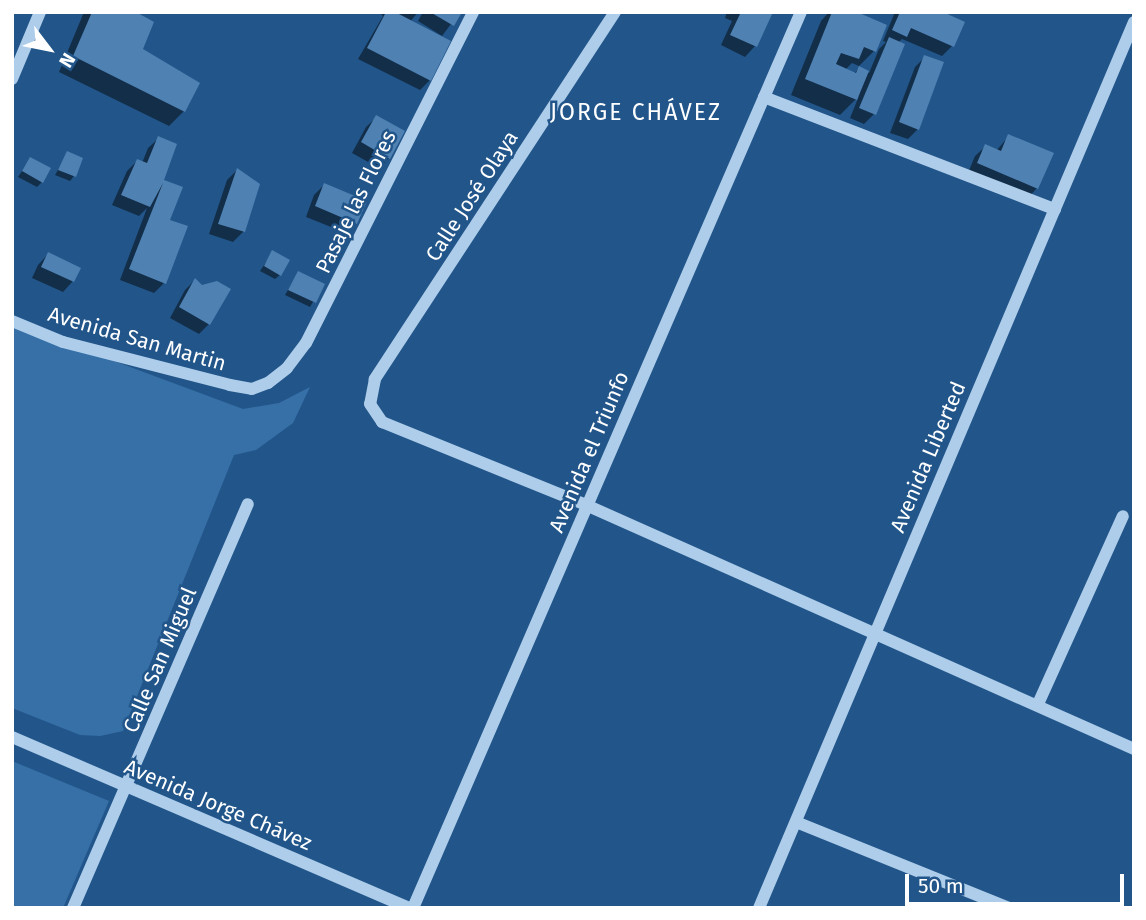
<!DOCTYPE html>
<html>
<head>
<meta charset="utf-8">
<style>
  body { margin:0 }
  #map { position:relative; width:1146px; height:920px; overflow:hidden; background:#22568a; font-family:"Fira Sans",sans-serif }
  div>[style] { position:absolute }
  [style*='--x'] { left:calc(var(--x)*1px); top:calc(var(--y)*1px); width:calc(var(--w)*1px); rotate:calc(var(--a)*1deg) }
  .green>* { inset:0; background:#3670a7 }
  .shadow>* { inset:0; background:#0007 }
  .building>* { inset:0; background:#4f81b3 }
  .minor>* { height:12px; margin:-6px; padding:0 6px; transform-origin:6px; border-radius:6px; background:#aecdea }
  span { translate:-50% -50%; white-space:nowrap; text-align:center; line-height:1.15; -webkit-text-stroke:5px #22568a; paint-order:stroke }
  .street-label { font-size:21px; color:#fff }
  .neighbourhood-label { font-size:23px; color:#fff; letter-spacing:2px }
  .frame { position:absolute; inset:0; border:14px solid #fff; pointer-events:none }
  .north { position:absolute; left:14px; top:14px; width:70px; height:70px; -webkit-text-stroke:5px #22568a; paint-order:stroke; rotate:122deg; font-size:19px; font-weight:700; line-height:28px; text-align:center; color:#fff }
  .north::after { content:''; display:block; margin:auto; width:24px; height:32px; background:#fff; clip-path:polygon(50% 0,100% 100%,50% 72%,0 100%) }
  .scale { position:absolute; left:905px; top:874px; width:219px; height:32px; box-sizing:border-box; border:4px solid #fff; border-top:0; padding-left:9px; font-size:21px; line-height:24px; white-space:nowrap; color:#fff; -webkit-text-stroke:5px #22568a; paint-order:stroke }
</style>
</head>
<body>
<div id="map">
  <div class="green">
    <div style="clip-path:polygon(12px 323px,243px 409px,279px 403px,310px 387px,293px 423px,256px 450px,234px 455px,123px 731px,100px 736px,80px 735px,12px 708px)"></div>
    <div style="clip-path:polygon(12px 761px,109px 801px,63px 908px,12px 908px)"></div>
  </div>
  <div class="shadow">
    <div style="clip-path:polygon(84px 12px,132px 12px,141px 50px,184px 111px,169px 126px,59px 72px)"></div>
    <div style="clip-path:polygon(379px 12px,418px 12px,410px 22px,430px 80px,420px 90px,358px 59px,383px 16px)"></div>
    <div style="clip-path:polygon(423px 12px,460px 12px,442px 36px,418px 21px)"></div>
    <div style="clip-path:polygon(727px 12px,771px 12px,755px 46px,745px 57px,721px 45px,732px 21px,725px 18px)"></div>
    <div style="clip-path:polygon(829px 12px,852px 12px,874px 51px,859px 66px,852px 63px,845px 70px,854px 74px,859px 68px,869px 73px,879px 49px,886px 42px,883px 41px,895px 12px,939px 12px,952px 46px,942px 56px,902px 39px,898px 43px,874px 114px,864px 124px,850px 118px,859px 96px,840px 115px,791px 95px,821px 21px)"></div>
    <div style="clip-path:polygon(925px 57px,918px 129px,908px 139px,890px 133px,915px 67px)"></div>
    <div style="clip-path:polygon(377px 117px,389px 158px,379px 168px,352px 153px,366px 127px)"></div>
    <div style="clip-path:polygon(1009px 136px,1037px 188px,1027px 199px,968px 173px,975px 156px,986px 146px,996px 151px)"></div>
    <div style="clip-path:polygon(159px 138px,162px 181px,181px 188px,168px 221px,164px 283px,154px 293px,120px 280px,147px 208px,139px 216px,112px 205px,127px 171px,137px 161px,142px 163px,148px 148px)"></div>
    <div style="clip-path:polygon(68px 153px,74px 176px,70px 181px,55px 175px)"></div>
    <div style="clip-path:polygon(30px 159px,42px 182px,37px 187px,18px 177px)"></div>
    <div style="clip-path:polygon(237px 170px,258px 185px,243px 232px,233px 242px,209px 234px,227px 180px)"></div>
    <div style="clip-path:polygon(324px 185px,356px 223px,346px 233px,306px 217px,314px 195px)"></div>
    <div style="clip-path:polygon(273px 252px,280px 275px,275px 279px,260px 271px)"></div>
    <div style="clip-path:polygon(48px 254px,73px 281px,63px 292px,32px 278px,38px 265px)"></div>
    <div style="clip-path:polygon(298px 273px,323px 285px,310px 307px,285px 295px)"></div>
    <div style="clip-path:polygon(195px 280px,209px 324px,199px 334px,170px 318px,185px 290px)"></div>
  </div>
  <div class="building">
    <div style="clip-path:polygon(92px 12px,136px 12px,154px 22px,143px 49px,200px 83px,185px 112px,73px 56px)"></div>
    <div style="clip-path:polygon(386px 12px,395px 12px,451px 41px,431px 81px,367px 48px)"></div>
    <div style="clip-path:polygon(430px 12px,462px 12px,454px 26px)"></div>
    <div style="clip-path:polygon(741px 12px,773px 12px,757px 47px,730px 35px)"></div>
    <div style="clip-path:polygon(832px 12px,857px 12px,887px 25px,876px 52px,864px 47px,859px 59px,841px 53px,836px 64px,856px 73px,859px 66px,869px 71px,857px 100px,805px 79px)"></div>
    <div style="clip-path:polygon(900px 12px,943px 12px,965px 22px,954px 47px,911px 28px,907px 37px,892px 30px)"></div>
    <div style="clip-path:polygon(889px 37px,905px 44px,876px 115px,859px 108px)"></div>
    <div style="clip-path:polygon(924px 55px,944px 62px,919px 130px,899px 122px)"></div>
    <div style="clip-path:polygon(376px 115px,405px 131px,390px 159px,361px 142px)"></div>
    <div style="clip-path:polygon(1008px 134px,1054px 153px,1038px 189px,977px 163px,985px 144px,1001px 151px)"></div>
    <div style="clip-path:polygon(158px 136px,177px 144px,164px 180px,183px 187px,170px 220px,188px 226px,166px 284px,129px 269px,163px 183px,150px 207px,121px 195px,137px 159px,147px 163px)"></div>
    <div style="clip-path:polygon(67px 151px,83px 158px,76px 177px,58px 170px)"></div>
    <div style="clip-path:polygon(30px 157px,51px 168px,43px 183px,22px 171px)"></div>
    <div style="clip-path:polygon(237px 168px,260px 184px,245px 232px,218px 224px)"></div>
    <div style="clip-path:polygon(324px 183px,367px 201px,357px 224px,315px 206px)"></div>
    <div style="clip-path:polygon(272px 250px,290px 260px,281px 276px,264px 266px)"></div>
    <div style="clip-path:polygon(48px 252px,81px 268px,74px 282px,41px 267px)"></div>
    <div style="clip-path:polygon(298px 271px,325px 284px,316px 303px,288px 290px)"></div>
    <div style="clip-path:polygon(195px 278px,202px 285px,217px 281px,231px 289px,210px 325px,179px 307px)"></div>
  </div>
  <div class="minor">
    <div style="--x:615;--y:12;--w:439;--a:123.2"></div>
    <div style="--x:375;--y:379;--w:25;--a:101"></div>
    <div style="--x:370;--y:404;--w:22;--a:56"></div>
    <div style="--x:382;--y:422;--w:220;--a:22.1"></div>
    <div style="--x:586;--y:505;--w:600;--a:24"></div>
    <div style="--x:12;--y:79;--w:73;--a:-67.3"></div>
    <div style="--x:764;--y:97;--w:312;--a:21.1"></div>
    <div style="--x:12;--y:321;--w:55;--a:22.4"></div>
    <div style="--x:63;--y:342;--w:172;--a:14.4"></div>
    <div style="--x:230;--y:385;--w:22;--a:10"></div>
    <div style="--x:252;--y:389;--w:17;--a:-21"></div>
    <div style="--x:268;--y:383;--w:24;--a:-38"></div>
    <div style="--x:287;--y:368;--w:31;--a:-53"></div>
    <div style="--x:306;--y:343;--w:371;--a:-63.2"></div>
    <div style="--x:1038;--y:704;--w:206;--a:-65.7"></div>
    <div style="--x:12;--y:737;--w:432;--a:23.3"></div>
    <div style="--x:796;--y:822;--w:230;--a:22"></div>
    <div style="--x:73;--y:908;--w:440;--a:-66.6"></div>
    <div style="--x:413;--y:908;--w:976;--a:-66.59"></div>
    <div style="--x:759;--y:908;--w:962;--a:-67.06"></div>
  </div>
  <div class="street-label">
    <span style="left:472px;top:196px;rotate:-57deg">Calle José Olaya</span>
    <span style="left:356px;top:202px;rotate:-64deg">Pasaje las Flores</span>
    <span style="left:137px;top:339px;rotate:16deg">Avenida San Martin</span>
    <span style="left:589px;top:452px;rotate:-67deg">Avenida el Triunfo</span>
    <span style="left:928px;top:457px;rotate:-67deg">Avenida Liberted</span>
    <span style="left:160px;top:660px;rotate:-67deg">Calle San Miguel</span>
    <span style="left:218px;top:805px;rotate:23deg">Avenida Jorge Chávez</span>
  </div>
  <div class="neighbourhood-label">
    <span style="left:636px;top:112px">JORGE CHÁVEZ</span>
  </div>
  <div class="frame"></div>
  <div class="north">N</div>
  <div class="scale">50 m</div>
</div>
</body>
</html>
